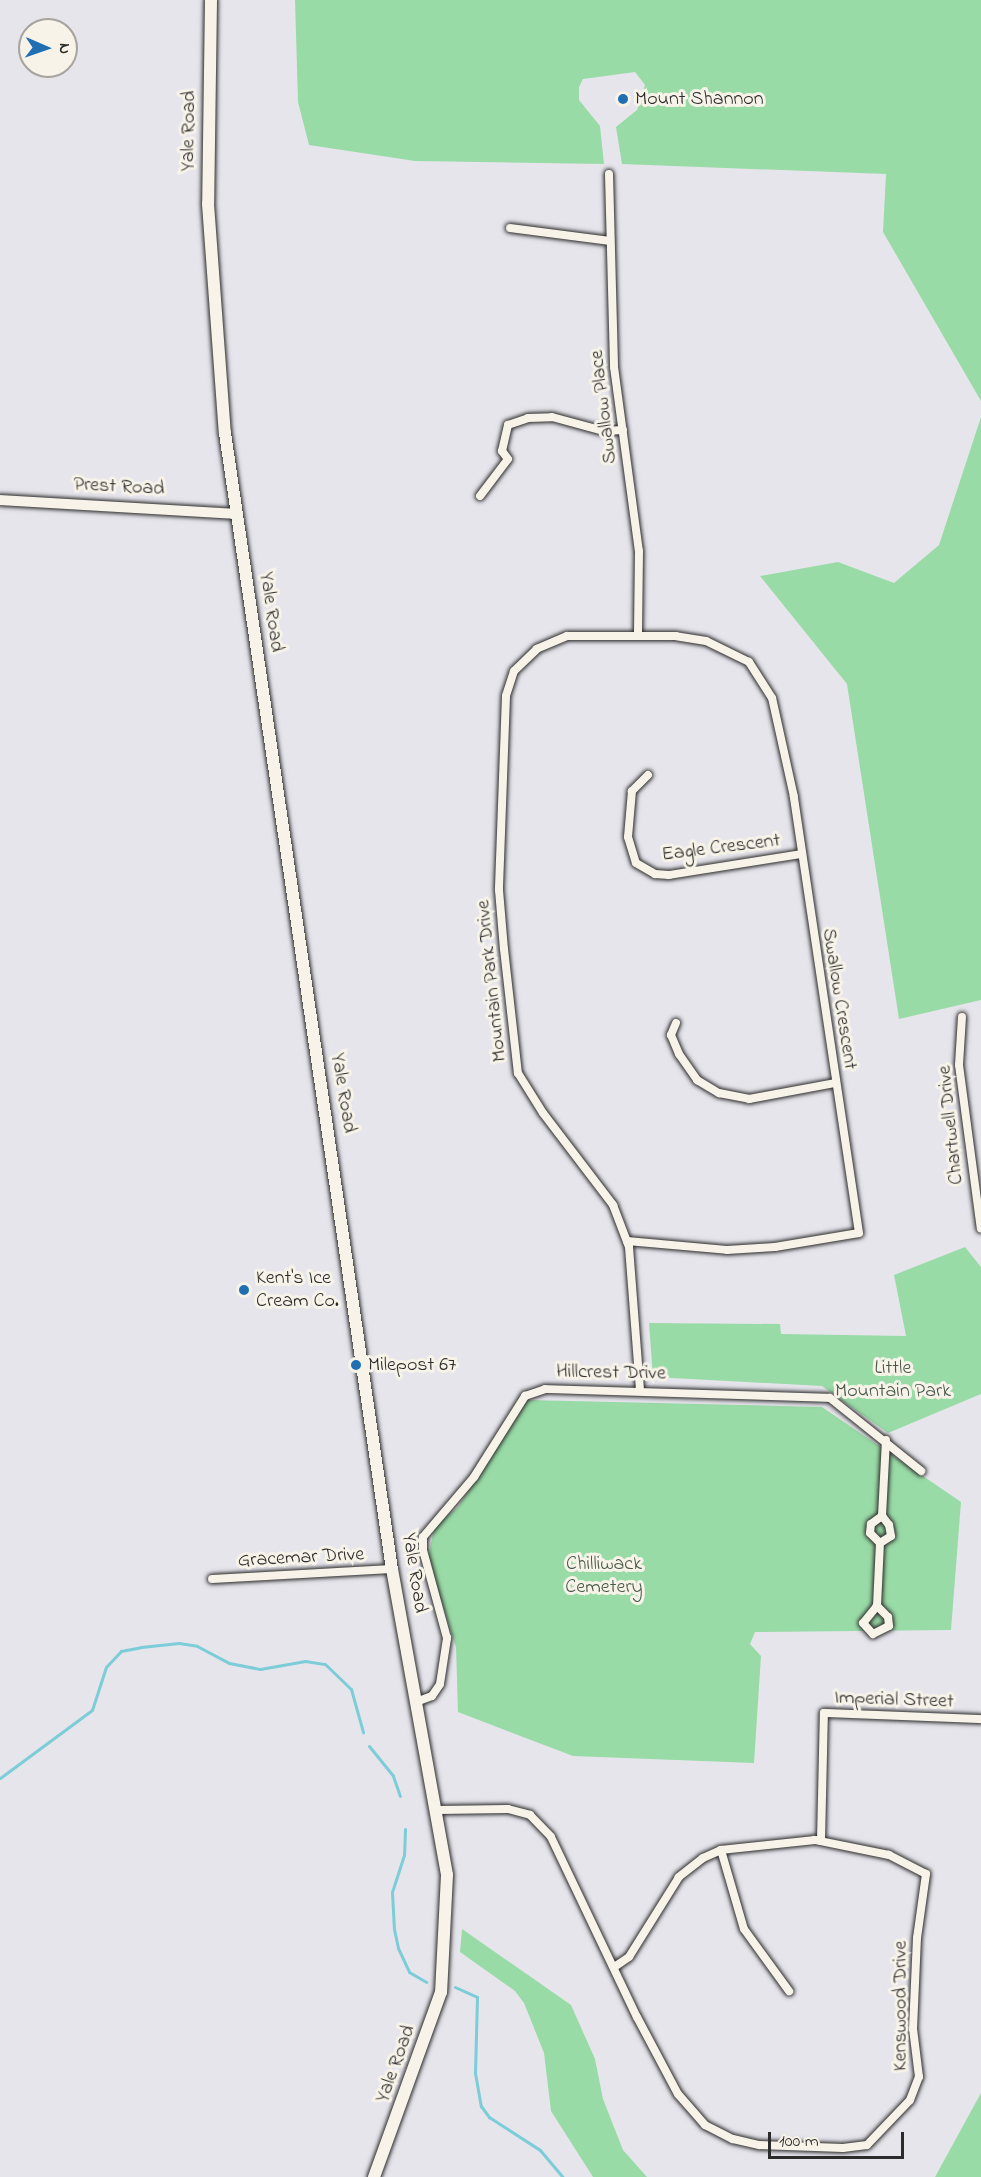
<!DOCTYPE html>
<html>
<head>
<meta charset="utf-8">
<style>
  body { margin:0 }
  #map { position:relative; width:981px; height:2177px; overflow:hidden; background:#e6e5ec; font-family:"Indie Flower",sans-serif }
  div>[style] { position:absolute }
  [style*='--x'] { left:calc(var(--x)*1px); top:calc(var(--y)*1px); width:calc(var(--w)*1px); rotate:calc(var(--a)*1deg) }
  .green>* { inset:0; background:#99dba6 }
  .stream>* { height:3px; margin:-1.5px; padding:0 1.5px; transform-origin:1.5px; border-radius:1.5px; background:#7ccdd7 }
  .roads { filter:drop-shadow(0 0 2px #2b2b2b) drop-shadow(0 0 2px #2b2b2b) }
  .minor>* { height:8px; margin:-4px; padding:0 4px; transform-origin:4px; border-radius:4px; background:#f7f3e8 }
  .tertiary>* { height:10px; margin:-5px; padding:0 5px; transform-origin:5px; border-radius:5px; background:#f7f3e8 }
  .secondary>* { height:12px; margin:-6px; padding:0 6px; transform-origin:6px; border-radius:6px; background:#f7f3e8 }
  .dots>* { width:16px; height:16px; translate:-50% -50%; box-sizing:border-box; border:3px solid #f7f3e8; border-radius:50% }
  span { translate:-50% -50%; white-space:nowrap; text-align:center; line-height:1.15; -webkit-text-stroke:6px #f7f3e8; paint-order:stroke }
  .poi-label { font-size:20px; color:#2b2b2b }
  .left { translate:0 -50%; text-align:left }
  .street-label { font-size:20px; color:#2b2b2b }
  .park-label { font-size:20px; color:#46574a }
  .north { position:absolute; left:18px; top:18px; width:60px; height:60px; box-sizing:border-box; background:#f7f3e8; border:2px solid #a5a39c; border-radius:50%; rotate:92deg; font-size:16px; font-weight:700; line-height:24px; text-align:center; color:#2b2b2b }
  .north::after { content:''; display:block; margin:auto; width:21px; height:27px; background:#1f6fb2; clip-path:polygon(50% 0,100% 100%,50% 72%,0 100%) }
  .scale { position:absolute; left:768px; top:2132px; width:136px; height:27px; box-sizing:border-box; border:3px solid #2b2b2b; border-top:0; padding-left:8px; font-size:18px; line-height:21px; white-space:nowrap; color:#2b2b2b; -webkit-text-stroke:4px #f7f3e8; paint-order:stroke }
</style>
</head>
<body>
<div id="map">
  <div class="green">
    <div style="clip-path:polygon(295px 0,981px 0,981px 401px,883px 232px,886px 174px,622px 164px,616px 127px,637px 110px,645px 85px,635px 72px,583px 79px,579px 87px,579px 100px,600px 126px,604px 164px,415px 161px,309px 145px,298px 102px)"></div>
    <div style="clip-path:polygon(981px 417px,981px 1000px,899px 1019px,847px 684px,760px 576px,838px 562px,894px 583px,939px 545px)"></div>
    <div style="clip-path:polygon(965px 1247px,981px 1267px,981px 1394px,888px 1433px,822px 1386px,653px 1377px,649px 1323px,780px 1324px,781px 1334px,906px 1336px,894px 1275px)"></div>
    <div style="clip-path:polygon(527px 1400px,822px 1407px,961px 1502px,951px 1630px,755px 1632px,750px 1644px,761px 1656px,754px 1763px,573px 1756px,458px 1712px,456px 1647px,428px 1559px,431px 1543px,435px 1526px,458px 1507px)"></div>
    <div style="clip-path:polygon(462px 1929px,571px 2005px,595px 2059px,603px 2099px,623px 2150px,647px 2177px,593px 2177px,551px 2111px,544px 2053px,524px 2003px,515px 1991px,460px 1952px)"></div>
    <div style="clip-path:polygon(981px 2093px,981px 2177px,935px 2177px)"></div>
  </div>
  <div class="stream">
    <div style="--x:369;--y:1746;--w:38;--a:51"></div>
    <div style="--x:393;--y:1776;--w:21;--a:71"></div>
    <div style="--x:0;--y:1778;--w:114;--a:-36.5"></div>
    <div style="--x:92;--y:1710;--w:45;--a:-72"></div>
    <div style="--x:106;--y:1667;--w:22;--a:-47"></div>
    <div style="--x:121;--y:1651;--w:20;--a:-11"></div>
    <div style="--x:141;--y:1647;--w:38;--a:-6"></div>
    <div style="--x:179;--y:1643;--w:18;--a:9"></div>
    <div style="--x:197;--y:1646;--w:36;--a:28"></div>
    <div style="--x:229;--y:1663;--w:32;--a:11"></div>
    <div style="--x:260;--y:1669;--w:46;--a:-10.1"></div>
    <div style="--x:305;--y:1661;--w:20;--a:9"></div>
    <div style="--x:325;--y:1664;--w:36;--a:44"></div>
    <div style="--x:351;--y:1689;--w:45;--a:74.4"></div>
    <div style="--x:405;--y:1829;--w:26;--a:92"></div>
    <div style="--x:404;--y:1855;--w:39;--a:108"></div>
    <div style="--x:392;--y:1892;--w:37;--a:87"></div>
    <div style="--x:394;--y:1929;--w:19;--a:78"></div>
    <div style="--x:398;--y:1948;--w:26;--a:65"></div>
    <div style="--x:409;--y:1972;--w:20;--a:30"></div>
    <div style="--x:455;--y:1987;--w:24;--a:24"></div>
    <div style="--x:477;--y:1997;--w:76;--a:91.5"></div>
    <div style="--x:475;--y:2073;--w:34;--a:80"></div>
    <div style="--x:481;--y:2106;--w:14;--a:54"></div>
    <div style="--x:489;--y:2117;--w:61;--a:32.9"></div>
    <div style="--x:540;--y:2150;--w:35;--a:50"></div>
  </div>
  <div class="roads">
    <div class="minor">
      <div style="--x:609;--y:174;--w:193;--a:88.5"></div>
      <div style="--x:614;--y:367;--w:186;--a:82.3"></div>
      <div style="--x:639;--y:551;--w:85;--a:90.7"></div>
      <div style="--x:510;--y:228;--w:101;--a:7.4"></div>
      <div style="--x:480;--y:496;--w:46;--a:-52.9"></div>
      <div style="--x:508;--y:459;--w:10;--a:-127"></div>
      <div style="--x:502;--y:451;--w:27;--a:-77"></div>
      <div style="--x:508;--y:425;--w:21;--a:-19"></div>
      <div style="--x:528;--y:418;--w:24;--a:-2"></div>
      <div style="--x:552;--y:417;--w:54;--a:15.1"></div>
      <div style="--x:604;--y:431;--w:19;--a:-3"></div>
      <div style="--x:648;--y:775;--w:23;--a:135"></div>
      <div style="--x:632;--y:791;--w:46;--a:95"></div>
      <div style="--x:628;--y:837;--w:27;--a:73"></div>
      <div style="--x:636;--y:863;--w:22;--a:30"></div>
      <div style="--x:655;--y:874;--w:14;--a:4"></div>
      <div style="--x:669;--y:875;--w:134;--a:-9"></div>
      <div style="--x:962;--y:1017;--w:48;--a:93.6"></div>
      <div style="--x:959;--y:1065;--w:165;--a:82.4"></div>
      <div style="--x:676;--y:1023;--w:13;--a:113"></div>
      <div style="--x:671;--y:1035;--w:21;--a:67"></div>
      <div style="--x:679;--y:1054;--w:32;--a:55"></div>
      <div style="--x:697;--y:1080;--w:26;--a:31"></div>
      <div style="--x:719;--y:1093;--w:31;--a:11"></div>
      <div style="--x:749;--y:1099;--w:87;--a:-10.5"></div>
      <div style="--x:627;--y:1241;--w:100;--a:5.1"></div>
      <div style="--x:727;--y:1250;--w:48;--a:-3.6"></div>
      <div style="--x:775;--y:1247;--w:85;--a:-9.5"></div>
      <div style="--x:859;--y:1233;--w:441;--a:-98.5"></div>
      <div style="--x:794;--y:797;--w:101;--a:-102.5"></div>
      <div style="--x:772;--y:698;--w:43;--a:-122.6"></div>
      <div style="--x:749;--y:662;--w:48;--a:-154"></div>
      <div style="--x:706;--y:641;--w:30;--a:-171"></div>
      <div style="--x:676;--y:636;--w:109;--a:180"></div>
      <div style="--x:567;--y:636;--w:33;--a:157"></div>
      <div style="--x:537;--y:649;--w:32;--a:136"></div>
      <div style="--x:514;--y:671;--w:26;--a:108"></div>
      <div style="--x:506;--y:696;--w:194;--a:92.1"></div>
      <div style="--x:499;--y:890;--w:59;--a:85.2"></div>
      <div style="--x:504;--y:949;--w:125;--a:83.6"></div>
      <div style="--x:518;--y:1073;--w:47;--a:58"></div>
      <div style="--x:543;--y:1113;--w:116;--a:52.7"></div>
      <div style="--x:613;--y:1205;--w:45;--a:69.1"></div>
      <div style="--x:629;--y:1247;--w:144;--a:85.6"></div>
      <div style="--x:880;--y:1543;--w:13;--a:-32"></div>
      <div style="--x:891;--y:1536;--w:11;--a:-100"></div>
      <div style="--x:889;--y:1525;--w:11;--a:-128"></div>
      <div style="--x:882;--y:1516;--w:76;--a:-87"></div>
      <div style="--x:880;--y:1543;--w:14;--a:-135"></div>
      <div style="--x:870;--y:1533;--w:9;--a:-84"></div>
      <div style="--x:871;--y:1524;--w:14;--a:-36"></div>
      <div style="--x:212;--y:1579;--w:180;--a:-3.2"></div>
      <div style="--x:877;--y:1606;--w:22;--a:129"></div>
      <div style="--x:863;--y:1623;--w:15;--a:48"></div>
      <div style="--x:873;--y:1634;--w:18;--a:-27"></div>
      <div style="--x:889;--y:1626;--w:9;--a:-96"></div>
      <div style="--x:888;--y:1617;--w:16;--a:-135"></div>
      <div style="--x:877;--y:1606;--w:63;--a:-87.3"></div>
      <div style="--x:416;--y:1702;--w:17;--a:-21"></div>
      <div style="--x:432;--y:1696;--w:14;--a:-56"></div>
      <div style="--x:440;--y:1684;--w:47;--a:-81.3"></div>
      <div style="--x:447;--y:1638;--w:91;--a:-105.3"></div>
      <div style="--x:423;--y:1550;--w:13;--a:-90"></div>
      <div style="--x:423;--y:1537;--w:79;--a:-49.6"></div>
      <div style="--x:474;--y:1477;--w:96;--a:-57.8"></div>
      <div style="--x:525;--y:1396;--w:21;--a:-19"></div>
      <div style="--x:545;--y:1389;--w:285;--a:1.8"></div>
      <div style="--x:830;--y:1398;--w:117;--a:38.7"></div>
      <div style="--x:438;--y:1810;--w:70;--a:-0.8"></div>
      <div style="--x:508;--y:1809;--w:23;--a:15"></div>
      <div style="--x:530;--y:1815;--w:30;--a:46"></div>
      <div style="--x:551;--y:1837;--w:199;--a:64.5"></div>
      <div style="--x:637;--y:2017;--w:87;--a:62"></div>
      <div style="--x:678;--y:2094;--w:41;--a:48.9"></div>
      <div style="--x:705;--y:2125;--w:31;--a:27"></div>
      <div style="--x:733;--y:2139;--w:27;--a:13"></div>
      <div style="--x:759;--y:2145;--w:84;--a:2"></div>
      <div style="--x:843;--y:2148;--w:24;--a:-7"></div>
      <div style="--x:867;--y:2145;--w:62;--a:-46.3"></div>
      <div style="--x:910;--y:2100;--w:25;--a:-69"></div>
      <div style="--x:919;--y:2077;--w:48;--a:-97.1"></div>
      <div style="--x:913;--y:2029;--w:91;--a:-87.5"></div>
      <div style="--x:917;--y:1938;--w:65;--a:-82"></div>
      <div style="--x:926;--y:1874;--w:42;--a:-152.8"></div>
      <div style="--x:889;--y:1855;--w:76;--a:-168.5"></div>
      <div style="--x:815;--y:1840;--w:95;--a:173.9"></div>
      <div style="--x:721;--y:1850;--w:20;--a:156"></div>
      <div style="--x:703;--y:1858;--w:31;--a:142"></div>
      <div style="--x:679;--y:1877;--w:94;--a:122"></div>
      <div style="--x:629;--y:1957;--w:18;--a:146"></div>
      <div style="--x:821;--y:1841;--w:128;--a:-88.7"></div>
      <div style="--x:824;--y:1713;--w:157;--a:2.2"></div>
      <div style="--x:721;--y:1850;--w:82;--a:73.8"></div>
      <div style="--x:744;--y:1929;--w:77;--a:54"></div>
    </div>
    <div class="tertiary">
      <div style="--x:0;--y:500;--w:237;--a:3.4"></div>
    </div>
    <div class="secondary">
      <div style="--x:211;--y:0;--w:204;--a:90.8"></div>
      <div style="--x:208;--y:204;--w:230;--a:85.8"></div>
      <div style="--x:225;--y:433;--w:1148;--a:81.64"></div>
      <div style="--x:392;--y:1569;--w:311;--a:79.8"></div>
      <div style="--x:447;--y:1875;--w:117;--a:92.9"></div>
      <div style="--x:441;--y:1992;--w:197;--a:109.9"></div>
    </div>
  </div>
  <div class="dots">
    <div style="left:623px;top:99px;background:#1f6fb2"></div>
    <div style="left:244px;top:1290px;background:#1f6fb2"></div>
    <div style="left:356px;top:1365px;background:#1f6fb2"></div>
  </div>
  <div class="poi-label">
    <span class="left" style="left:635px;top:99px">Mount Shannon</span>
    <span class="left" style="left:256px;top:1290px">Kent's Ice<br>Cream Co.</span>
    <span class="left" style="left:368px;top:1365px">Milepost 67</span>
  </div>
  <div class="street-label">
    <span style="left:189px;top:131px;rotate:-89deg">Yale Road</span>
    <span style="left:604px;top:407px;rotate:-97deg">Swallow Place</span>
    <span style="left:119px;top:487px;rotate:3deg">Prest Road</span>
    <span style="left:271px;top:612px;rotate:82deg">Yale Road</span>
    <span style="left:721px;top:848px;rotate:-7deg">Eagle Crescent</span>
    <span style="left:492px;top:981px;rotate:-96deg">Mountain Park Drive</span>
    <span style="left:839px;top:999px;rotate:81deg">Swallow Crescent</span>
    <span style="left:343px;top:1093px;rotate:81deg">Yale Road</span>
    <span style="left:951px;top:1125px;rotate:-96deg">Chartwell Drive</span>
    <span style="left:611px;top:1373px;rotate:1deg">Hillcrest Drive</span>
    <span style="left:301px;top:1558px;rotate:-3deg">Gracemar Drive</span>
    <span style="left:414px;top:1573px;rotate:81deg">Yale Road</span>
    <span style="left:894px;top:1700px;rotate:2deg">Imperial Street</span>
    <span style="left:901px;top:2006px;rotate:-90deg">Kenswood Drive</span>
    <span style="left:396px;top:2064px;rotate:-70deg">Yale Road</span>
  </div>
  <div class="park-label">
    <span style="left:893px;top:1380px">Little<br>Mountain Park</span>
    <span style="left:604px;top:1576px">Chilliwack<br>Cemetery</span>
  </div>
  <div class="north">N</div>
  <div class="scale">100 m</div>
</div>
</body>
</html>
